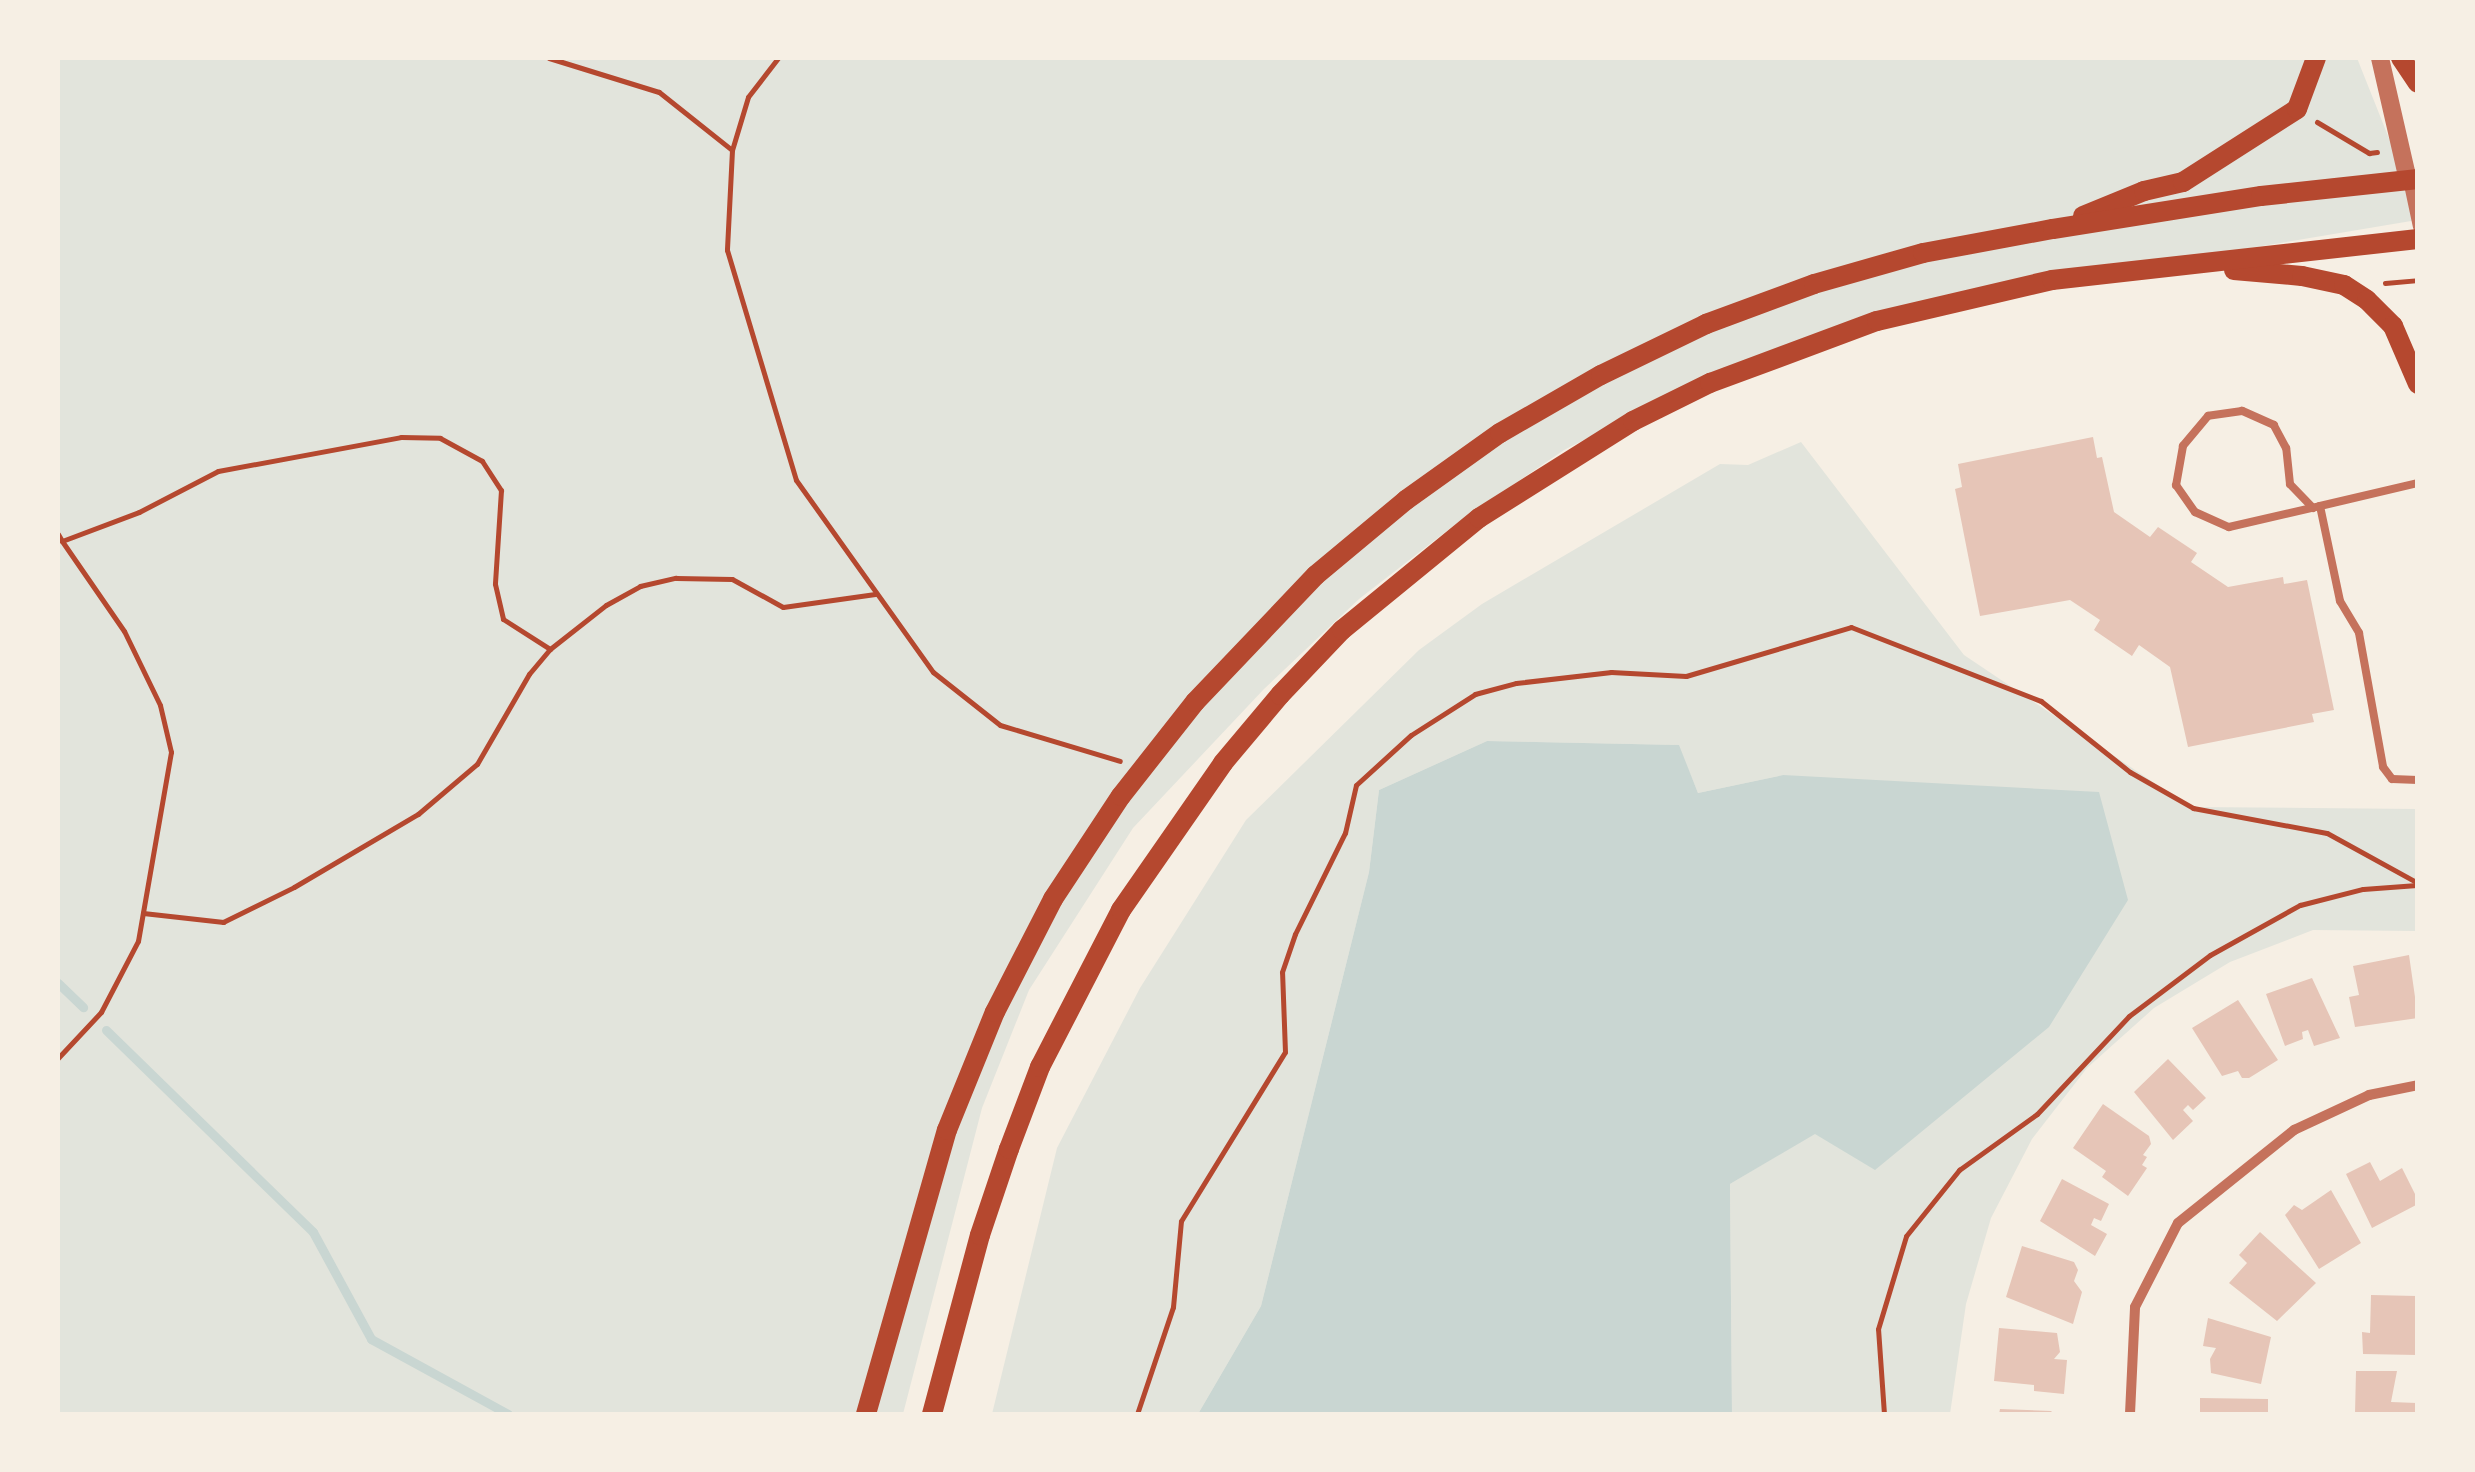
<!DOCTYPE html>
<html>
<head>
<meta charset="utf-8">
<style>
  body { margin:0 }
  #map { position:relative; width:2475px; height:1472px; overflow:hidden; background:#f6efe4; font-family:Helvetica,sans-serif }
  div>[style] { position:absolute }
  [style*='--x'] { left:calc(var(--x)*1px); top:calc(var(--y)*1px); width:calc(var(--w)*1px); rotate:calc(var(--a)*1deg) }
  .green>* { inset:0; background:#e2e4dc }
  .water>* { inset:0; background:#c9d6d2 }
  .stream>* { height:9px; margin:-4.5px; padding:0 4.5px; transform-origin:4.5px; border-radius:4.5px; background:#c9d6d2 }
  .building>* { inset:0; background:#e6c5b7 }
  .path>* { height:5px; margin:-2.5px; padding:0 2.5px; transform-origin:2.5px; border-radius:2.5px; background:#b5482f }
  .service>* { height:8px; margin:-4px; padding:0 4px; transform-origin:4px; border-radius:4px; background:#c5725c }
  .minor>* { height:10px; margin:-5px; padding:0 5px; transform-origin:5px; border-radius:5px; background:#c5725c }
  .tertiary>* { height:18px; margin:-9px; padding:0 9px; transform-origin:9px; border-radius:9px; background:#c5725c }
  .secondary>* { height:20px; margin:-10px; padding:0 10px; transform-origin:10px; border-radius:10px; background:#b5482f }
  span { translate:-50% -50%; white-space:nowrap; text-align:center; line-height:1.15; -webkit-text-stroke:8px #f6efe4; paint-order:stroke }
  .frame { position:absolute; inset:0; border:60px solid #f6efe4; pointer-events:none }
</style>
</head>
<body>
<div id="map">
  <div class="green">
    <div style="clip-path:polygon(58px 58px,2357px 58px,2417px 209px,2417px 220px,1964px 296px,1718px 372px,1564px 450px,1457px 523px,1359px 599px,1264px 689px,1133px 828px,1029px 990px,982px 1108px,903px 1414px,58px 1414px)"></div>
    <div style="clip-path:polygon(1801px 442px,1964px 655px,2190px 807px,2417px 809px,2417px 931px,2313px 930px,2230px 962px,2154px 1008px,2087px 1068px,2032px 1139px,1991px 1218px,1966px 1304px,1950px 1414px,1732px 1414px,1730px 1184px,1815px 1133px,1783px 775px,1698px 793px,1678px 745px,1487px 741px,1379px 790px,1369px 872px,1261px 1306px,1198px 1414px,992px 1414px,1057px 1148px,1140px 988px,1246px 820px,1419px 650px,1482px 604px,1720px 464px,1748px 465px)"></div>
  </div>
  <div class="water">
    <div style="clip-path:polygon(1487px 741px,1679px 745px,1698px 793px,1783px 775px,2099px 792px,2128px 900px,2049px 1027px,1875px 1170px,1815px 1134px,1730px 1184px,1732px 1414px,1198px 1414px,1261px 1306px,1369px 872px,1379px 790px)"></div>
  </div>
  <div class="stream">
    <div style="--x:58;--y:983;--w:35;--a:44"></div>
    <div style="--x:106;--y:1030;--w:289;--a:44.3"></div>
    <div style="--x:313;--y:1232;--w:122;--a:61.5"></div>
    <div style="--x:371;--y:1339;--w:156;--a:28.7"></div>
  </div>
  <div class="building">
    <div style="clip-path:polygon(2093px 437px,2097px 458px,2102px 457px,2114px 512px,2150px 537px,2158px 527px,2197px 553px,2191px 562px,2228px 587px,2283px 577px,2284px 584px,2307px 580px,2334px 710px,2312px 714px,2314px 722px,2188px 747px,2170px 667px,2139px 645px,2132px 656px,2094px 630px,2100px 620px,2070px 600px,1980px 616px,1955px 489px,1962px 487px,1958px 464px)"></div>
    <div style="clip-path:polygon(2409px 955px,2418px 1018px,2355px 1027px,2349px 997px,2359px 995px,2353px 966px)"></div>
    <div style="clip-path:polygon(2312px 978px,2340px 1038px,2314px 1046px,2308px 1030px,2302px 1032px,2303px 1039px,2285px 1046px,2266px 994px)"></div>
    <div style="clip-path:polygon(2238px 1000px,2278px 1060px,2249px 1078px,2242px 1078px,2238px 1071px,2222px 1076px,2192px 1028px)"></div>
    <div style="clip-path:polygon(2168px 1059px,2206px 1098px,2193px 1110px,2188px 1105px,2183px 1110px,2193px 1121px,2173px 1140px,2134px 1092px)"></div>
    <div style="clip-path:polygon(2103px 1104px,2149px 1136px,2151px 1144px,2143px 1155px,2147px 1157px,2142px 1165px,2147px 1168px,2128px 1196px,2102px 1177px,2106px 1171px,2073px 1148px)"></div>
    <div style="clip-path:polygon(2370px 1162px,2380px 1181px,2402px 1168px,2418px 1200px,2418px 1204px,2372px 1228px,2346px 1174px)"></div>
    <div style="clip-path:polygon(2062px 1179px,2109px 1204px,2101px 1221px,2094px 1218px,2091px 1225px,2107px 1234px,2095px 1256px,2040px 1221px)"></div>
    <div style="clip-path:polygon(2331px 1190px,2361px 1243px,2319px 1269px,2285px 1215px,2294px 1205px,2302px 1210px)"></div>
    <div style="clip-path:polygon(2260px 1232px,2316px 1283px,2277px 1321px,2229px 1283px,2247px 1263px,2239px 1255px)"></div>
    <div style="clip-path:polygon(2022px 1246px,2074px 1262px,2078px 1270px,2074px 1281px,2082px 1292px,2073px 1324px,2006px 1297px)"></div>
    <div style="clip-path:polygon(2371px 1295px,2417px 1296px,2418px 1355px,2363px 1354px,2362px 1332px,2370px 1333px)"></div>
    <div style="clip-path:polygon(2208px 1318px,2271px 1337px,2261px 1384px,2211px 1373px,2210px 1359px,2216px 1348px,2203px 1346px)"></div>
    <div style="clip-path:polygon(1999px 1328px,2057px 1333px,2060px 1352px,2054px 1359px,2067px 1360px,2064px 1394px,2034px 1391px,2034px 1385px,1994px 1381px)"></div>
    <div style="clip-path:polygon(2356px 1371px,2397px 1371px,2391px 1402px,2417px 1403px,2417px 1414px,2355px 1414px)"></div>
    <div style="clip-path:polygon(2200px 1398px,2268px 1399px,2268px 1414px,2200px 1414px)"></div>
    <div style="clip-path:polygon(2000px 1409px,2051px 1411px,2054px 1414px,1999px 1414px)"></div>
  </div>
  <div class="path">
    <div style="--x:549;--y:58;--w:115;--a:17.2"></div>
    <div style="--x:659;--y:92;--w:93;--a:38.5"></div>
    <div style="--x:778;--y:58;--w:49;--a:127.6"></div>
    <div style="--x:748;--y:97;--w:55;--a:106.8"></div>
    <div style="--x:732;--y:150;--w:100;--a:92.9"></div>
    <div style="--x:727;--y:250;--w:240;--a:73.3"></div>
    <div style="--x:796;--y:480;--w:236;--a:54.5"></div>
    <div style="--x:933;--y:672;--w:85;--a:38.3"></div>
    <div style="--x:1000;--y:725;--w:125;--a:16.7"></div>
    <div style="--x:2317;--y:122;--w:61;--a:30.8"></div>
    <div style="--x:2369;--y:153;--w:8;--a:-7"></div>
    <div style="--x:2385;--y:283;--w:33;--a:-5"></div>
    <div style="--x:58;--y:534;--w:8;--a:60"></div>
    <div style="--x:62;--y:541;--w:82;--a:-20.6"></div>
    <div style="--x:139;--y:512;--w:89;--a:-27.4"></div>
    <div style="--x:218;--y:471;--w:186;--a:-10.5"></div>
    <div style="--x:401;--y:437;--w:39;--a:1"></div>
    <div style="--x:440;--y:438;--w:48;--a:28.7"></div>
    <div style="--x:482;--y:461;--w:35;--a:57"></div>
    <div style="--x:501;--y:490;--w:94;--a:93.7"></div>
    <div style="--x:495;--y:584;--w:36;--a:77"></div>
    <div style="--x:503;--y:619;--w:56;--a:32.6"></div>
    <div style="--x:550;--y:649;--w:71;--a:-38.2"></div>
    <div style="--x:606;--y:605;--w:39;--a:-29"></div>
    <div style="--x:640;--y:586;--w:37;--a:-13"></div>
    <div style="--x:676;--y:578;--w:56;--a:1"></div>
    <div style="--x:732;--y:579;--w:58;--a:28.8"></div>
    <div style="--x:783;--y:607;--w:93;--a:-8"></div>
    <div style="--x:143;--y:913;--w:81;--a:6.4"></div>
    <div style="--x:223;--y:922;--w:79;--a:-26.2"></div>
    <div style="--x:294;--y:887;--w:144;--a:-30.5"></div>
    <div style="--x:418;--y:814;--w:77;--a:-40.3"></div>
    <div style="--x:477;--y:764;--w:104;--a:-60"></div>
    <div style="--x:529;--y:674;--w:31;--a:-50"></div>
    <div style="--x:58;--y:1058;--w:63;--a:-46.9"></div>
    <div style="--x:101;--y:1012;--w:80;--a:-62.5"></div>
    <div style="--x:138;--y:941;--w:192;--a:-80.1"></div>
    <div style="--x:171;--y:752;--w:48;--a:-103.2"></div>
    <div style="--x:160;--y:705;--w:82;--a:-115.9"></div>
    <div style="--x:124;--y:631;--w:109;--a:-124.6"></div>
    <div style="--x:1137;--y:1414;--w:113;--a:-71.4"></div>
    <div style="--x:1173;--y:1307;--w:86;--a:-84.7"></div>
    <div style="--x:1181;--y:1221;--w:198;--a:-58.4"></div>
    <div style="--x:1285;--y:1052;--w:80;--a:-92.1"></div>
    <div style="--x:1282;--y:972;--w:40;--a:-71.1"></div>
    <div style="--x:1295;--y:934;--w:113;--a:-63.7"></div>
    <div style="--x:1345;--y:833;--w:49;--a:-77.1"></div>
    <div style="--x:1356;--y:785;--w:74;--a:-42.3"></div>
    <div style="--x:1411;--y:735;--w:76;--a:-32.6"></div>
    <div style="--x:1475;--y:694;--w:42;--a:-15"></div>
    <div style="--x:1516;--y:683;--w:96;--a:-6.6"></div>
    <div style="--x:1611;--y:672;--w:75;--a:3.1"></div>
    <div style="--x:1686;--y:676;--w:172;--a:-16.5"></div>
    <div style="--x:1851;--y:627;--w:204;--a:21.3"></div>
    <div style="--x:2041;--y:701;--w:114;--a:38.6"></div>
    <div style="--x:2130;--y:772;--w:73;--a:29.7"></div>
    <div style="--x:2193;--y:808;--w:136;--a:10.6"></div>
    <div style="--x:2327;--y:833;--w:104;--a:28.8"></div>
    <div style="--x:1884;--y:1414;--w:85;--a:-94"></div>
    <div style="--x:1878;--y:1329;--w:97;--a:-73.2"></div>
    <div style="--x:1906;--y:1236;--w:85;--a:-51.2"></div>
    <div style="--x:1959;--y:1170;--w:96;--a:-35.7"></div>
    <div style="--x:2037;--y:1114;--w:134;--a:-46.8"></div>
    <div style="--x:2129;--y:1016;--w:101;--a:-37"></div>
    <div style="--x:2210;--y:955;--w:103;--a:-29.1"></div>
    <div style="--x:2300;--y:905;--w:65;--a:-14.3"></div>
    <div style="--x:2363;--y:889;--w:54;--a:-4.2"></div>
  </div>
  <div class="service">
    <div style="--x:2320;--y:506;--w:97;--a:78.1"></div>
    <div style="--x:2340;--y:601;--w:37;--a:59"></div>
    <div style="--x:2359;--y:633;--w:136;--a:79.8"></div>
    <div style="--x:2383;--y:767;--w:15;--a:53"></div>
    <div style="--x:2392;--y:779;--w:26;--a:2"></div>
    <div style="--x:2313;--y:508;--w:33;--a:-134"></div>
    <div style="--x:2290;--y:484;--w:36;--a:-96"></div>
    <div style="--x:2286;--y:448;--w:26;--a:-118"></div>
    <div style="--x:2274;--y:425;--w:35;--a:-156"></div>
    <div style="--x:2242;--y:411;--w:34;--a:172"></div>
    <div style="--x:2208;--y:416;--w:39;--a:130"></div>
    <div style="--x:2183;--y:446;--w:40;--a:100"></div>
    <div style="--x:2176;--y:485;--w:33;--a:55"></div>
    <div style="--x:2195;--y:512;--w:37;--a:24"></div>
    <div style="--x:2229;--y:527;--w:93;--a:-13"></div>
    <div style="--x:2320;--y:506;--w:101;--a:-13.2"></div>
  </div>
  <div class="minor">
    <div style="--x:2408;--y:180;--w:48;--a:78"></div>
    <div style="--x:2130;--y:1414;--w:107;--a:-87.3"></div>
    <div style="--x:2135;--y:1307;--w:94;--a:-62.9"></div>
    <div style="--x:2178;--y:1223;--w:149;--a:-38.7"></div>
    <div style="--x:2294;--y:1130;--w:83;--a:-25"></div>
    <div style="--x:2369;--y:1095;--w:50;--a:-11.5"></div>
  </div>
  <div class="tertiary">
    <div style="--x:2380;--y:58;--w:125;--a:77.1"></div>
  </div>
  <div class="secondary">
    <div style="--x:2401;--y:58;--w:30;--a:56"></div>
    <div style="--x:2083;--y:216;--w:66;--a:-22.3"></div>
    <div style="--x:2144;--y:191;--w:40;--a:-13"></div>
    <div style="--x:2183;--y:182;--w:135;--a:-32.6"></div>
    <div style="--x:2297;--y:109;--w:54;--a:-69.6"></div>
    <div style="--x:2234;--y:270;--w:68;--a:5"></div>
    <div style="--x:2302;--y:276;--w:43;--a:12.1"></div>
    <div style="--x:2344;--y:285;--w:27;--a:33"></div>
    <div style="--x:2367;--y:300;--w:37;--a:45"></div>
    <div style="--x:2393;--y:326;--w:63;--a:66.7"></div>
    <div style="--x:866;--y:1414;--w:295;--a:-74.1"></div>
    <div style="--x:947;--y:1130;--w:127;--a:-67.9"></div>
    <div style="--x:995;--y:1012;--w:127;--a:-62.8"></div>
    <div style="--x:1053;--y:899;--w:123;--a:-56.6"></div>
    <div style="--x:1121;--y:796;--w:120;--a:-51.8"></div>
    <div style="--x:1195;--y:702;--w:175;--a:-46.4"></div>
    <div style="--x:1316;--y:575;--w:117;--a:-39.8"></div>
    <div style="--x:1406;--y:500;--w:115;--a:-35.5"></div>
    <div style="--x:1500;--y:433;--w:116;--a:-29.9"></div>
    <div style="--x:1601;--y:375;--w:117;--a:-25.9"></div>
    <div style="--x:1706;--y:324;--w:115;--a:-20.3"></div>
    <div style="--x:1814;--y:284;--w:113;--a:-15.9"></div>
    <div style="--x:1923;--y:253;--w:132;--a:-10.5"></div>
    <div style="--x:2053;--y:229;--w:211;--a:-9"></div>
    <div style="--x:2261;--y:196;--w:158;--a:-6.2"></div>
    <div style="--x:932;--y:1414;--w:185;--a:-75"></div>
    <div style="--x:980;--y:1235;--w:91;--a:-71.4"></div>
    <div style="--x:1009;--y:1149;--w:88;--a:-69.3"></div>
    <div style="--x:1040;--y:1067;--w:177;--a:-62.7"></div>
    <div style="--x:1121;--y:910;--w:179;--a:-55.2"></div>
    <div style="--x:1223;--y:763;--w:89;--a:-50"></div>
    <div style="--x:1280;--y:695;--w:90;--a:-46.4"></div>
    <div style="--x:1342;--y:630;--w:177;--a:-39.3"></div>
    <div style="--x:1479;--y:518;--w:182;--a:-32.2"></div>
    <div style="--x:1633;--y:421;--w:86;--a:-26.3"></div>
    <div style="--x:1710;--y:383;--w:178;--a:-20.4"></div>
    <div style="--x:1877;--y:321;--w:180;--a:-13.2"></div>
    <div style="--x:2052;--y:280;--w:368;--a:-6.4"></div>
  </div>
  <div class="frame"></div>
</div>
</body>
</html>
